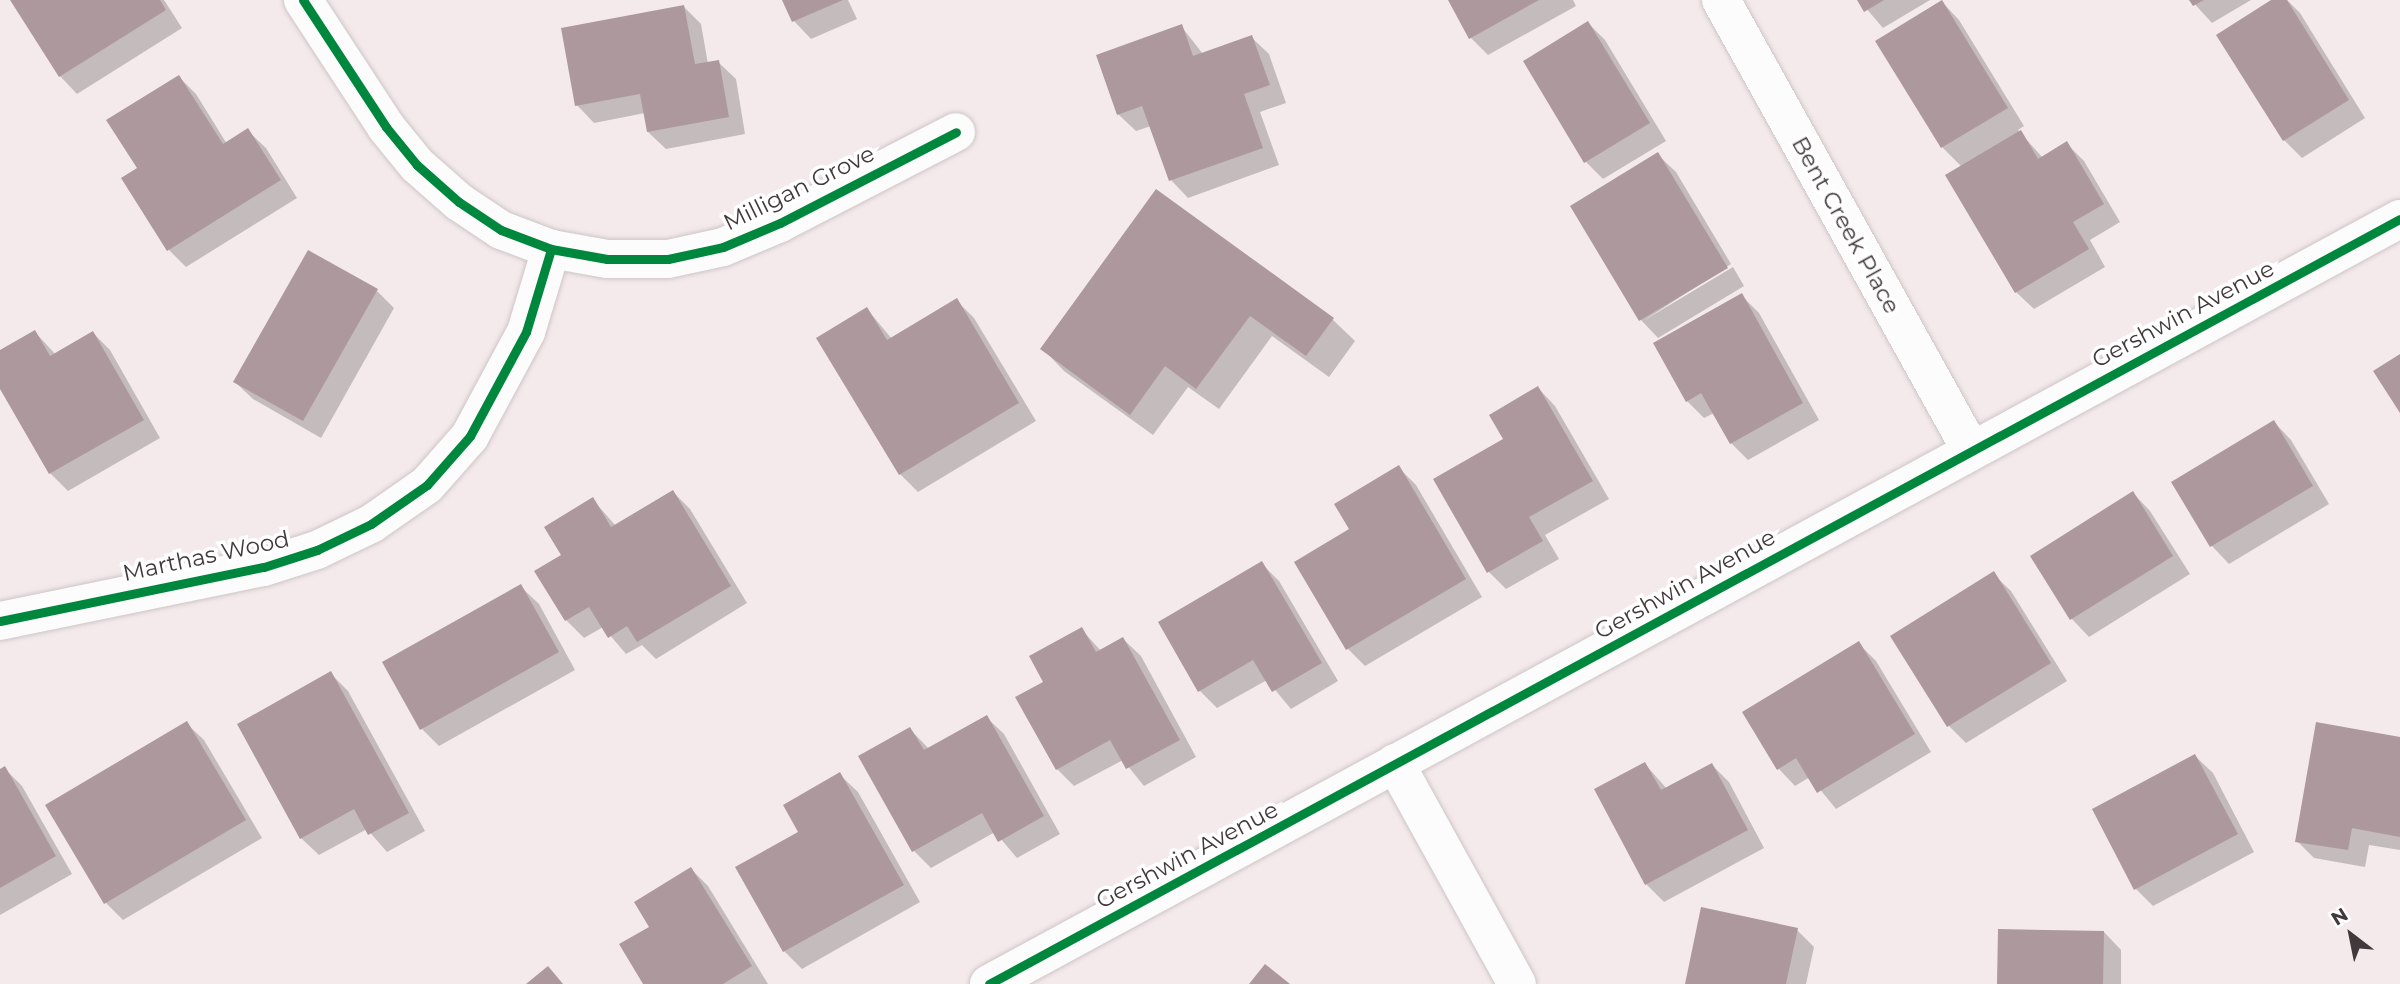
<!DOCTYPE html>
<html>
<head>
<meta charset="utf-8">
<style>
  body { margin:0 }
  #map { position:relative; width:2400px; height:984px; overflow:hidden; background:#f4eaec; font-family:Montserrat,sans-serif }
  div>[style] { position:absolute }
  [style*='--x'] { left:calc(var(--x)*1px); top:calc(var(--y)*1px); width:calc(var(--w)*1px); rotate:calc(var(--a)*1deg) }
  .shadow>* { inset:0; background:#0003 }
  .building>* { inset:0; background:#ad989e }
  .roads { filter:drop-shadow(0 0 2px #cec5c7) drop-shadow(0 0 2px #cec5c7) }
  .minor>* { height:38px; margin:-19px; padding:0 19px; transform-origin:19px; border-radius:19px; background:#fdfcfc }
  .cycleway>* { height:9px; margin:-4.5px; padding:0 4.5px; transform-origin:4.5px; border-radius:4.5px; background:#00873e }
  span { translate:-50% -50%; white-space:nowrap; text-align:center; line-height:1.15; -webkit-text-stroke:7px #fff; paint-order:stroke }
  .street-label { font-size:23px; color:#41393b }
  .north { position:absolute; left:2316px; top:900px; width:70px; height:70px; -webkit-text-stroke:5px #fff; paint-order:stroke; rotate:328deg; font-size:19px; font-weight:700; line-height:28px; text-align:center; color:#41393b }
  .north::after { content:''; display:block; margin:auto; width:24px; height:32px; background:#41393b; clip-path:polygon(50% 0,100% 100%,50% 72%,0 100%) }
</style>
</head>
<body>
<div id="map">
  <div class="shadow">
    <div style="clip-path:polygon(12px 0,164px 0,182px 28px,77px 94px,60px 76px)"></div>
    <div style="clip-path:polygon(784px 0,848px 0,857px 19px,811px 39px,794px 21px)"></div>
    <div style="clip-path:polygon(1450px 0,1573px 0,1576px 6px,1488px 55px,1470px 37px)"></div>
    <div style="clip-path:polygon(1859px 0,1930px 0,1883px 28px)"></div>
    <div style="clip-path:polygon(2191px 0,2251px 0,2212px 23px)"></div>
    <div style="clip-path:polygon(2275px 0,2287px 0,2300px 13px,2365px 118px,2302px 158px,2284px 140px)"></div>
    <div style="clip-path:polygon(1942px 2px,1959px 20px,2024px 126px,2018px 130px,2043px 158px,2067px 144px,2084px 161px,2120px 222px,2090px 240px,2105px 267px,2034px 309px,2016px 292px,1962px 167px,1942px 147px)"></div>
    <div style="clip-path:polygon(684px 7px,701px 24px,708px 64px,718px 62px,736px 79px,745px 134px,666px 149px,648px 132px,645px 113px,594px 123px,577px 105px)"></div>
    <div style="clip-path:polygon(1588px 23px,1605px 40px,1666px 141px,1603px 179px,1586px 162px)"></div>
    <div style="clip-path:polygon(1181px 26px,1203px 54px,1251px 37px,1269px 54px,1286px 103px,1260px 112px,1279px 165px,1188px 198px,1171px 180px,1151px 126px,1136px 131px,1118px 114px)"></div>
    <div style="clip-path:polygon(179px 77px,196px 94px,227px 144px,248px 131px,266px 148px,297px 198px,186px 267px,169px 250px,139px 169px)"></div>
    <div style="clip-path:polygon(1658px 155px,1676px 172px,1731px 264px,1643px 321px,1733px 267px,1744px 286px,1658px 338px,1641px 320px,1572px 207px)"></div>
    <div style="clip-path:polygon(1157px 192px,1333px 320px,1355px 341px,1329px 377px,1272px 336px,1219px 409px,1188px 387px,1153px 435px,1064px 371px,1043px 349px)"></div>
    <div style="clip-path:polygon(377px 291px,394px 308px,321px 438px,253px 399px,235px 382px)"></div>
    <div style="clip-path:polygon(1741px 295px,1759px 313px,1819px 420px,1748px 460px,1731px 443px,1714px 413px,1704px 418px,1687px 401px)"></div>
    <div style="clip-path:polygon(957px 301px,974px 318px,1036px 421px,918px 492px,900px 474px,819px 338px,867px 309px,892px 339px)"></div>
    <div style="clip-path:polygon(35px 332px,56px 355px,93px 333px,110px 350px,160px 438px,68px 491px,50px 473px,0 385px,0 352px)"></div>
    <div style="clip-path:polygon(1538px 388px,1555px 406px,1609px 499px,1545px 535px,1559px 559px,1506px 589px,1489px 572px,1436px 480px,1506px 440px)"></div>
    <div style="clip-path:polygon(2274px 422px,2291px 440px,2329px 504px,2229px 564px,2212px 546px,2173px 483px)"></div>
    <div style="clip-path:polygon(1399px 468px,1416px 485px,1482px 597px,1365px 666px,1348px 649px,1296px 563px,1351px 530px)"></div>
    <div style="clip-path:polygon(673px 492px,690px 509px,747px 603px,656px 659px,642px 645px,626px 654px,603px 627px,584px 638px,566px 620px,536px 571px,563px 555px,593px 500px,616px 526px)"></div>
    <div style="clip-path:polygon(2133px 493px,2150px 511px,2190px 574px,2089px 637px,2072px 619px,2032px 556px)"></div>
    <div style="clip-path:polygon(1262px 564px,1279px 581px,1338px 681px,1291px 709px,1267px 680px,1217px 708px,1200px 691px)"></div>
    <div style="clip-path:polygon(1993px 574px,2011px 591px,2067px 681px,1966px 743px,1949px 726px,1893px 636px)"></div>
    <div style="clip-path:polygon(521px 587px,539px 604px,575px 670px,439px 746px,422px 729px)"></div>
    <div style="clip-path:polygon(1082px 630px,1101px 651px,1123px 639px,1141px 656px,1196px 757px,1144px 786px,1123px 760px,1074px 786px,1057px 769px,1046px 682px)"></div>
    <div style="clip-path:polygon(1858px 643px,1876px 661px,1931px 752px,1836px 809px,1810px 777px,1795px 786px,1778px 768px)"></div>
    <div style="clip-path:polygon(331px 674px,348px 691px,425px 831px,387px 852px,367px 829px,319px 855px,301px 838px)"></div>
    <div style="clip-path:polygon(986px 717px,1004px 734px,1060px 834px,1017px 858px,995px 832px,931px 868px,914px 851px,910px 729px,929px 749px)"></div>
    <div style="clip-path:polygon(186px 723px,204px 740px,262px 838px,123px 920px,105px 902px)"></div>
    <div style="clip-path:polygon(2400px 738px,2400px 850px,2369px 845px,2365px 867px,2314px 858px,2297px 841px)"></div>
    <div style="clip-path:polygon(2195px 756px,2213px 773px,2254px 852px,2153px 906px,2136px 889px)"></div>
    <div style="clip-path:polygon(1645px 764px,1667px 789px,1712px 765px,1729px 782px,1764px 848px,1664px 902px,1646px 884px)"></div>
    <div style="clip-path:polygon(5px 769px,22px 786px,72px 874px,0 915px,0 771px)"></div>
    <div style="clip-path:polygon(840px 775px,858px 792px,920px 902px,802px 969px,784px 951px,737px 867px,800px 832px)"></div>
    <div style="clip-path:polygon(691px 869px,708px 886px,768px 984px,645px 984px,651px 927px)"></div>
    <div style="clip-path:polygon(1797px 930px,1814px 947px,1806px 984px,1687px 984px)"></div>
    <div style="clip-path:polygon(2104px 932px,2121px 950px,2121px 984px,1999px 984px)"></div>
  </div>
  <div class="building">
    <div style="clip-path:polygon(10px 0,160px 0,166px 10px,59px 77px)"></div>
    <div style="clip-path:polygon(782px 0,843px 0,792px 22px)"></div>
    <div style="clip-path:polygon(1448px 0,1539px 0,1469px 39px)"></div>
    <div style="clip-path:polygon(1857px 0,1884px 0,1864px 12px)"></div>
    <div style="clip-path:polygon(1942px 0,2008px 108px,1941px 148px,1875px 41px)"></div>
    <div style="clip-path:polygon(2189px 0,2204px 0,2193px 6px)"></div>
    <div style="clip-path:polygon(2271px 0,2287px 0,2349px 100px,2283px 141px,2216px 35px)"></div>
    <div style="clip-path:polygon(684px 5px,695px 64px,719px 60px,729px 117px,647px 132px,640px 94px,575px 106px,561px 28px)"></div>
    <div style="clip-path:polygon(1588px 21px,1650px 123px,1584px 163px,1523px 61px)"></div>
    <div style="clip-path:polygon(1182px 24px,1193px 56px,1252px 35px,1270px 85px,1244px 94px,1263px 148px,1169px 181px,1142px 106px,1117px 115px,1096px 55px)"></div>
    <div style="clip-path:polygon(179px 75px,223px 144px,248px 128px,281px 180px,167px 251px,121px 178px,137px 168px,106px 120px)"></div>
    <div style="clip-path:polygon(2021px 130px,2038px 159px,2067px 141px,2104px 204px,2073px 222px,2089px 249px,2015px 293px,1945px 175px)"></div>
    <div style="clip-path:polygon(1658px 152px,1728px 268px,1639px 321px,1570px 206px)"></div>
    <div style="clip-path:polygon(1156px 189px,1334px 318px,1306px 356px,1250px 316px,1196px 389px,1165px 366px,1130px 415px,1040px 349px)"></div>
    <div style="clip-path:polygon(308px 250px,378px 289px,303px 421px,233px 382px)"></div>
    <div style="clip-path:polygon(1742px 293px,1803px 403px,1730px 444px,1701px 393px,1686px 402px,1653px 343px)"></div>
    <div style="clip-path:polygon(957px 298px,1019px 403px,899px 475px,816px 338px,867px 307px,887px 340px)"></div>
    <div style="clip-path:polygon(35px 330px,50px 356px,93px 331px,144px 420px,49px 474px,0 389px,0 350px)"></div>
    <div style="clip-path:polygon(2400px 354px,2400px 413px,2373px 371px)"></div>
    <div style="clip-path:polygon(1538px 386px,1593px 481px,1529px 517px,1543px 541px,1487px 573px,1433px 479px,1503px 439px,1489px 415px)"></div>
    <div style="clip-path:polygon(2274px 420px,2313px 486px,2210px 547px,2171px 482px)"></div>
    <div style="clip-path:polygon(1399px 465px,1466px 579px,1346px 650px,1294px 562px,1349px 529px,1334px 504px)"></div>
    <div style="clip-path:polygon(673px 490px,731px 586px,637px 642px,627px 626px,608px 638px,589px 607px,565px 621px,534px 571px,561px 555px,544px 527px,593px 497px,611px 527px)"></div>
    <div style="clip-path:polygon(2133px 491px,2173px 556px,2070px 620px,2030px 556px)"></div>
    <div style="clip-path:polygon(1262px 561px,1322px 663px,1272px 692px,1253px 660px,1198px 692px,1158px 622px)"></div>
    <div style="clip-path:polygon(1994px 571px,2051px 663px,1947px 727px,1890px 636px)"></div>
    <div style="clip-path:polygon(521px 584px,559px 652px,420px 730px,382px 662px)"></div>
    <div style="clip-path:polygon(1082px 627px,1096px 652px,1123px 637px,1180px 740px,1126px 769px,1110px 740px,1056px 770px,1015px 697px,1043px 682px,1029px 656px)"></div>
    <div style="clip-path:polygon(1859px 641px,1915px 734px,1817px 793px,1796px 758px,1777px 770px,1742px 712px)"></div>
    <div style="clip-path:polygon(331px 671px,409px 813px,368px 835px,354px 809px,300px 839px,237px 724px)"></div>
    <div style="clip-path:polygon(987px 715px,1044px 816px,998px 842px,982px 813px,912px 852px,858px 756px,910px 727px,924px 750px)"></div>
    <div style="clip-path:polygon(187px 721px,246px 820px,104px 904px,45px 805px)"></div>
    <div style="clip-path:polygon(2316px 722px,2400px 737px,2400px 837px,2352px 828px,2348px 850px,2295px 842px)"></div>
    <div style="clip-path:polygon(2195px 754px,2238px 834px,2134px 890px,2092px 809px)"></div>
    <div style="clip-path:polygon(1645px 762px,1661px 790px,1712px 763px,1748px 830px,1645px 885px,1594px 789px)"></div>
    <div style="clip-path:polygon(5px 766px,56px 856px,0 888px,0 769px)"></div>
    <div style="clip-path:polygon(840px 772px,904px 885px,783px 952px,735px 867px,798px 832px,783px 805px)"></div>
    <div style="clip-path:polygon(691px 867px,752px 966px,723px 984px,643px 984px,619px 944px,649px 927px,634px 902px)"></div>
    <div style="clip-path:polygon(1701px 907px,1798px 928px,1786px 984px,1685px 984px)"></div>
    <div style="clip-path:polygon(1998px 929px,2104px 931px,2103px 984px,1997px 984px)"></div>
    <div style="clip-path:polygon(1265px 964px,1290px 984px,1249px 984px)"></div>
    <div style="clip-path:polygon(548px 966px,563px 984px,526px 984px)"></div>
  </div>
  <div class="roads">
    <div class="minor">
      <div style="--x:303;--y:0;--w:152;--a:56.8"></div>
      <div style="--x:386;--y:127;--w:49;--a:50.8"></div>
      <div style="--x:417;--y:165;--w:56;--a:41.4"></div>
      <div style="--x:459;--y:202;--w:50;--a:33.7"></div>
      <div style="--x:501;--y:230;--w:53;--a:20.8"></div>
      <div style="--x:551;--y:249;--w:57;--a:10.1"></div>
      <div style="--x:607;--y:259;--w:61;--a:0"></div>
      <div style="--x:668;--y:259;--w:56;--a:-12.3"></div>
      <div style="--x:723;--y:247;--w:62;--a:-22.8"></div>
      <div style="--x:780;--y:223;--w:198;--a:-27.3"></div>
      <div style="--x:1721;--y:0;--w:515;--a:60.95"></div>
      <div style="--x:0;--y:621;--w:269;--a:-11.6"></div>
      <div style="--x:264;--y:567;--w:56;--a:-17.8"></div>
      <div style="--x:317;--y:550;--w:60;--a:-25.7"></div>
      <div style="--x:371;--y:524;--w:68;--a:-34.9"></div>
      <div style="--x:427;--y:485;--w:65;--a:-48.7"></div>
      <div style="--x:470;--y:436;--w:118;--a:-61.7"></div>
      <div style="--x:526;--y:332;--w:87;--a:-73.2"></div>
      <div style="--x:1395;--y:763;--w:252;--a:61.1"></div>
      <div style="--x:989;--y:984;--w:1605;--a:-28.47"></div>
    </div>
  </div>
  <div class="cycleway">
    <div style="--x:303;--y:0;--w:152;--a:56.8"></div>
    <div style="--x:386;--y:127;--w:49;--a:50.8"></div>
    <div style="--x:417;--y:165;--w:56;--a:41.4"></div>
    <div style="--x:459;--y:202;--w:50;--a:33.7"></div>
    <div style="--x:501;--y:230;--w:53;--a:20.8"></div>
    <div style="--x:551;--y:249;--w:57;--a:10.1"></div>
    <div style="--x:607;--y:259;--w:61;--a:0"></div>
    <div style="--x:668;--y:259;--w:56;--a:-12.3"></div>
    <div style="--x:723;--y:247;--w:62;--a:-22.8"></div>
    <div style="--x:780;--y:223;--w:198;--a:-27.3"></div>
    <div style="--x:0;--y:621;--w:269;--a:-11.6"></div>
    <div style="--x:264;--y:567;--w:56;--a:-17.8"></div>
    <div style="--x:317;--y:550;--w:60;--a:-25.7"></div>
    <div style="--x:371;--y:524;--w:68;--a:-34.9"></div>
    <div style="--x:427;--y:485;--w:65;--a:-48.7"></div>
    <div style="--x:470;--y:436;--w:118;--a:-61.7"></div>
    <div style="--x:526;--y:332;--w:87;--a:-73.2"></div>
    <div style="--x:989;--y:984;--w:1605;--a:-28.47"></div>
  </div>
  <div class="street-label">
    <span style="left:799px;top:188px;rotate:-26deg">Milligan Grove</span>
    <span style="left:1846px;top:225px;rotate:61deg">Bent Creek Place</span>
    <span style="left:2183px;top:314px;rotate:-28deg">Gershwin Avenue</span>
    <span style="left:206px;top:556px;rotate:-12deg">Marthas Wood</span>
    <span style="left:1685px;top:584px;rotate:-29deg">Gershwin Avenue</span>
    <span style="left:1187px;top:855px;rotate:-28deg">Gershwin Avenue</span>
  </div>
  <div class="north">N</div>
</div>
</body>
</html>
